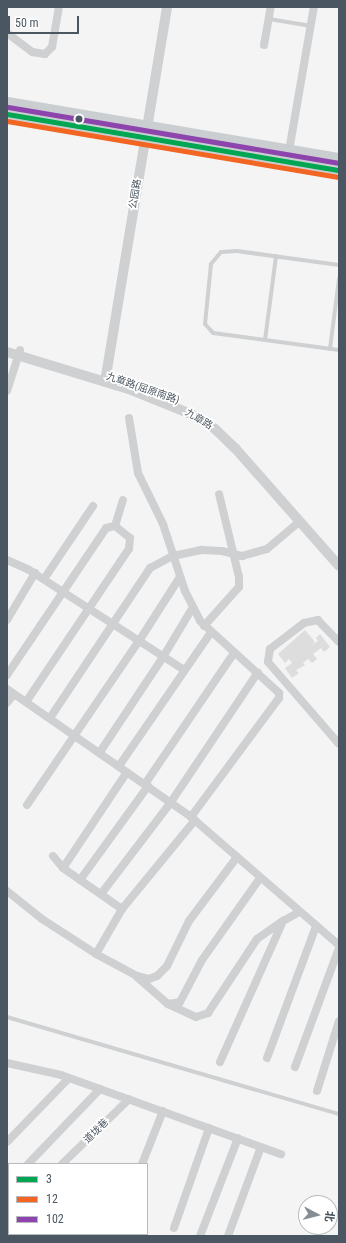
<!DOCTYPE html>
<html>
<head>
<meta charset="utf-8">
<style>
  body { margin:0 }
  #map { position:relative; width:346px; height:1243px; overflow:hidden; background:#f4f4f4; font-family:"Roboto Condensed","Noto Sans SC",sans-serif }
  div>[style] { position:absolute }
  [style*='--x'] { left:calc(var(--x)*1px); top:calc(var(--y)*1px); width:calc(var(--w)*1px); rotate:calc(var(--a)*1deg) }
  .building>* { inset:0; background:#ddddde }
  .service>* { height:4px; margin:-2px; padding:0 2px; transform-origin:2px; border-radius:2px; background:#ced0d2 }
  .minor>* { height:8px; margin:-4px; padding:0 4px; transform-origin:4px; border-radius:4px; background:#ced0d2 }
  .tertiary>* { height:10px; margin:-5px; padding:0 5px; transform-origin:5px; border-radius:5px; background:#ced0d2 }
  .primary>* { height:13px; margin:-6.5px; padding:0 6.5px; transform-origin:6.5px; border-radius:6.5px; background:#caced1 }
  .bus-1>* { height:5px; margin:-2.5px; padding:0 2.5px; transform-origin:2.5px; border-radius:2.5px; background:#00a651 }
  .bus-2>* { height:5px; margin:-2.5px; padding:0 2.5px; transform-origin:2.5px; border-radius:2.5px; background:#f26522 }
  .bus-3>* { height:5px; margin:-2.5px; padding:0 2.5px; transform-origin:2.5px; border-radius:2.5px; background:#8e44ad }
  .dots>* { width:11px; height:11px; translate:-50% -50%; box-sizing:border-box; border:2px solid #fff; border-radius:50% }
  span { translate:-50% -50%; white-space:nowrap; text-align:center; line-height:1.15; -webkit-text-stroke:3.5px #fff; paint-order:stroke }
  .street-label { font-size:10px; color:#4a5661 }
  .frame { position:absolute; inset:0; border:8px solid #4a5661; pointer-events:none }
  .legend { position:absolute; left:8px; top:1163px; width:140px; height:72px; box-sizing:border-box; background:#fff; border:1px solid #b7bbc0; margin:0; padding:5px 7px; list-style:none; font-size:12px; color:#4a5661 }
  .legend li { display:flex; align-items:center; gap:8px; height:20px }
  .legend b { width:20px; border:1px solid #b7bbc0 }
  .north { position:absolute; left:298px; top:1195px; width:40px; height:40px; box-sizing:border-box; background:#fff; border:1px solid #b7bbc0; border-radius:50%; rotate:97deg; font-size:11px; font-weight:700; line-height:16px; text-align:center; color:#4a5661 }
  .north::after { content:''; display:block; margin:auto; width:14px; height:18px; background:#868d94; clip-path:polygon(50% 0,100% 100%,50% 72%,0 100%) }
  .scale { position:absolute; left:8px; top:16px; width:71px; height:18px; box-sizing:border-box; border:2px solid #4a5661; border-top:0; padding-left:5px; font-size:12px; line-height:14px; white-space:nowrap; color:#4a5661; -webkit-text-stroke:3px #fff; paint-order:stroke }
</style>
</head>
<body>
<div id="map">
  <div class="building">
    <div style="clip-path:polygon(305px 630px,315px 642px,311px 646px,318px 641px,316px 638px,320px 634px,330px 647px,324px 652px,321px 648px,313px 654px,317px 659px,312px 663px,308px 659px,303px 663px,305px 665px,296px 670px,299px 673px,292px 678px,285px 668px,292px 663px,289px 659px,285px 663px,278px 654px)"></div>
  </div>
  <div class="service">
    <div style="--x:269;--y:19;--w:43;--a:9.5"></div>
    <div style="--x:339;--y:265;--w:103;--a:-172.2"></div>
    <div style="--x:237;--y:251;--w:16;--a:176"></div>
    <div style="--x:221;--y:252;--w:16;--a:130"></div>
    <div style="--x:211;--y:264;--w:60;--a:95.7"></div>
    <div style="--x:205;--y:324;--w:12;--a:48"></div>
    <div style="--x:213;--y:333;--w:127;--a:7.7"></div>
    <div style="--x:265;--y:340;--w:85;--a:-82.5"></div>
    <div style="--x:330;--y:349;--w:71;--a:-82.7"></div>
    <div style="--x:7;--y:1017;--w:346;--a:16.3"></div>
  </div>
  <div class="minor">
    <div style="--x:7;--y:33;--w:31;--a:37"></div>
    <div style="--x:32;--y:52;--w:13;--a:9"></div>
    <div style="--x:45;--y:54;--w:10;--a:-45"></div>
    <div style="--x:52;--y:47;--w:41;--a:-80.1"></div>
    <div style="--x:264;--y:45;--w:39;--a:-80"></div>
    <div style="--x:289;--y:151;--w:146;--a:-80.2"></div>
    <div style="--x:7;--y:391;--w:43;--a:-72.4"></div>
    <div style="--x:129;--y:418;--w:56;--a:80.7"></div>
    <div style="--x:138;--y:473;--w:57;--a:63.9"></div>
    <div style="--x:163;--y:524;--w:71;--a:71.8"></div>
    <div style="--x:185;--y:591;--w:34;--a:63"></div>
    <div style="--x:200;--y:621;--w:107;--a:42.3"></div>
    <div style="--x:279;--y:693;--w:5;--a:90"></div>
    <div style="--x:279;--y:698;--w:148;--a:126.5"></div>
    <div style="--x:7;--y:560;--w:24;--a:24"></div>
    <div style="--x:29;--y:570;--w:184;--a:32.8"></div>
    <div style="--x:44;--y:579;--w:88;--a:-56.1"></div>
    <div style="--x:7;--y:620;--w:55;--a:-59.2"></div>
    <div style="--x:204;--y:626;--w:52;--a:-48.1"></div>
    <div style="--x:239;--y:587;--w:10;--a:-90"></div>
    <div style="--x:239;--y:577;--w:85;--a:-103.5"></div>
    <div style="--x:339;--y:642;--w:30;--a:-134"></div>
    <div style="--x:318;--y:620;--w:14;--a:168"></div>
    <div style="--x:304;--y:623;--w:43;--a:142.6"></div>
    <div style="--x:270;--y:649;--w:13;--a:99"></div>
    <div style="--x:268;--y:662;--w:108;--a:49.1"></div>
    <div style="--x:7;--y:675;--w:177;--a:-56"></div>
    <div style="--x:106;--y:528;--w:9;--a:-13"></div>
    <div style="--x:7;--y:689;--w:224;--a:34.8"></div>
    <div style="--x:191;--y:817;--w:196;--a:40.9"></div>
    <div style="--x:26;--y:702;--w:184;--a:-56.1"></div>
    <div style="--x:129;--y:549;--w:11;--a:-85"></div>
    <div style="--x:130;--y:538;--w:19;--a:-141"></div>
    <div style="--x:115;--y:526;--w:27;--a:-73"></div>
    <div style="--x:7;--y:703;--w:11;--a:-52"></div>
    <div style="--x:50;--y:718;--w:180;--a:-56.3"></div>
    <div style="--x:150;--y:568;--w:26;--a:-28"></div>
    <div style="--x:173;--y:556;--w:30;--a:-12"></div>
    <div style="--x:202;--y:550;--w:20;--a:3"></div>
    <div style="--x:222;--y:551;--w:21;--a:14"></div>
    <div style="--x:242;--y:556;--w:26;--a:-16"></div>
    <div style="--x:267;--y:549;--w:43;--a:-40.3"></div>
    <div style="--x:100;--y:752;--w:114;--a:-56.4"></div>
    <div style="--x:163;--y:657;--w:58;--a:-59"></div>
    <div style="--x:119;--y:766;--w:163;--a:-55.5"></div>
    <div style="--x:145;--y:784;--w:158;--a:-55.8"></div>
    <div style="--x:27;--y:805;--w:199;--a:-55.7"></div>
    <div style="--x:139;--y:641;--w:76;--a:-57.4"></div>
    <div style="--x:53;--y:856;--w:16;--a:50"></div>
    <div style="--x:63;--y:868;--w:72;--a:34.8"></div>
    <div style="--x:63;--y:868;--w:115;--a:-56.3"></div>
    <div style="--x:80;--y:880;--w:116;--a:-54.1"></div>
    <div style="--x:7;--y:891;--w:45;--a:38.7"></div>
    <div style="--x:42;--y:919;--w:64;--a:32.9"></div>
    <div style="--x:96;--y:954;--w:47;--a:28.2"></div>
    <div style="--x:137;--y:976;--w:12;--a:14"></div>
    <div style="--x:149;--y:979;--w:9;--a:-21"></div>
    <div style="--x:157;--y:976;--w:14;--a:-45"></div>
    <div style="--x:167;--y:966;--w:50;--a:-63.9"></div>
    <div style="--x:189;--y:921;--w:80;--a:-53.1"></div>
    <div style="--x:101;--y:894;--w:116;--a:-52.7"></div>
    <div style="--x:171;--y:802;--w:156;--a:-56.2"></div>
    <div style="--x:96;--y:954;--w:52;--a:-60"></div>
    <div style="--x:122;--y:909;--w:115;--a:-50.6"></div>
    <div style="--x:137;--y:977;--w:41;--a:41.1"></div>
    <div style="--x:168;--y:1004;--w:12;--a:-9"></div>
    <div style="--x:180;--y:1002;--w:47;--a:-62.4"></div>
    <div style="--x:202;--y:960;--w:100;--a:-54.7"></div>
    <div style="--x:168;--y:1004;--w:31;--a:25"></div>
    <div style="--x:196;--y:1017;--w:13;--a:-18"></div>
    <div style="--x:208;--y:1013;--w:89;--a:-56.5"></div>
    <div style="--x:257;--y:939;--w:32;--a:-35"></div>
    <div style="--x:267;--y:1058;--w:141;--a:-69.6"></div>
    <div style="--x:220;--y:1062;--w:154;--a:-65.9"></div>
    <div style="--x:283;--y:921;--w:18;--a:-29"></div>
    <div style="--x:7;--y:1063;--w:55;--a:12.5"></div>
    <div style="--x:61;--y:1075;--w:234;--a:19.8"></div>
    <div style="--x:295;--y:1067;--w:127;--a:-69.7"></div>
    <div style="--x:317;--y:1091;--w:73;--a:-72.6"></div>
    <div style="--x:7;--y:1142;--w:89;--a:-45.9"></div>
    <div style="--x:28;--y:1164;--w:104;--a:-46.2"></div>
    <div style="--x:62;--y:1164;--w:93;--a:-44.1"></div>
    <div style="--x:142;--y:1164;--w:57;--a:-68.4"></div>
    <div style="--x:7;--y:1186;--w:3;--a:-45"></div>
    <div style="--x:7;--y:1218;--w:3;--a:-45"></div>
    <div style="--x:174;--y:1228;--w:106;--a:-70.7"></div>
    <div style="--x:200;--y:1236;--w:105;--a:-68.8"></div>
    <div style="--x:228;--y:1236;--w:95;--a:-69.7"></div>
  </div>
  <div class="tertiary">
    <div style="--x:7;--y:352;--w:127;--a:16.9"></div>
    <div style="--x:129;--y:389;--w:67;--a:22"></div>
    <div style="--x:191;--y:414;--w:28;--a:32"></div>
    <div style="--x:215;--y:429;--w:28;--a:44"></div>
    <div style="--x:235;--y:448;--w:157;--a:48.6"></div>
    <div style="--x:105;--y:382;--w:380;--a:-80.6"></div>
  </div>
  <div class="primary">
    <div style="--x:7;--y:103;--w:337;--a:9.6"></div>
    <div style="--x:7;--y:114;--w:337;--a:9.6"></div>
  </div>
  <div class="bus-1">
    <div style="--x:7;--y:114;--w:337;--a:9.6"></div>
  </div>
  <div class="bus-2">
    <div style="--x:7;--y:121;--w:336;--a:9.6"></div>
  </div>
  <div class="bus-3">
    <div style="--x:8;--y:107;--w:336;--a:9.6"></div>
  </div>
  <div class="dots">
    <div style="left:79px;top:119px;background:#4a5661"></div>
  </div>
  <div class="street-label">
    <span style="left:135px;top:194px;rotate:-81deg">公园路</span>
    <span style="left:143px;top:388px;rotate:19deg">九章路(屈原南路)</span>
    <span style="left:199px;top:419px;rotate:31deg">九章路</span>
    <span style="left:96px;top:1131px;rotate:-44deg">道垅巷</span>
  </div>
  <div class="frame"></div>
  <ul class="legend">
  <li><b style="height:5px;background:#00a651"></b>3</li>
  <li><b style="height:5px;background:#f26522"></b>12</li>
  <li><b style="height:5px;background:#8e44ad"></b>102</li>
  </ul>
  <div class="north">北</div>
  <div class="scale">50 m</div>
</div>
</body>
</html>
